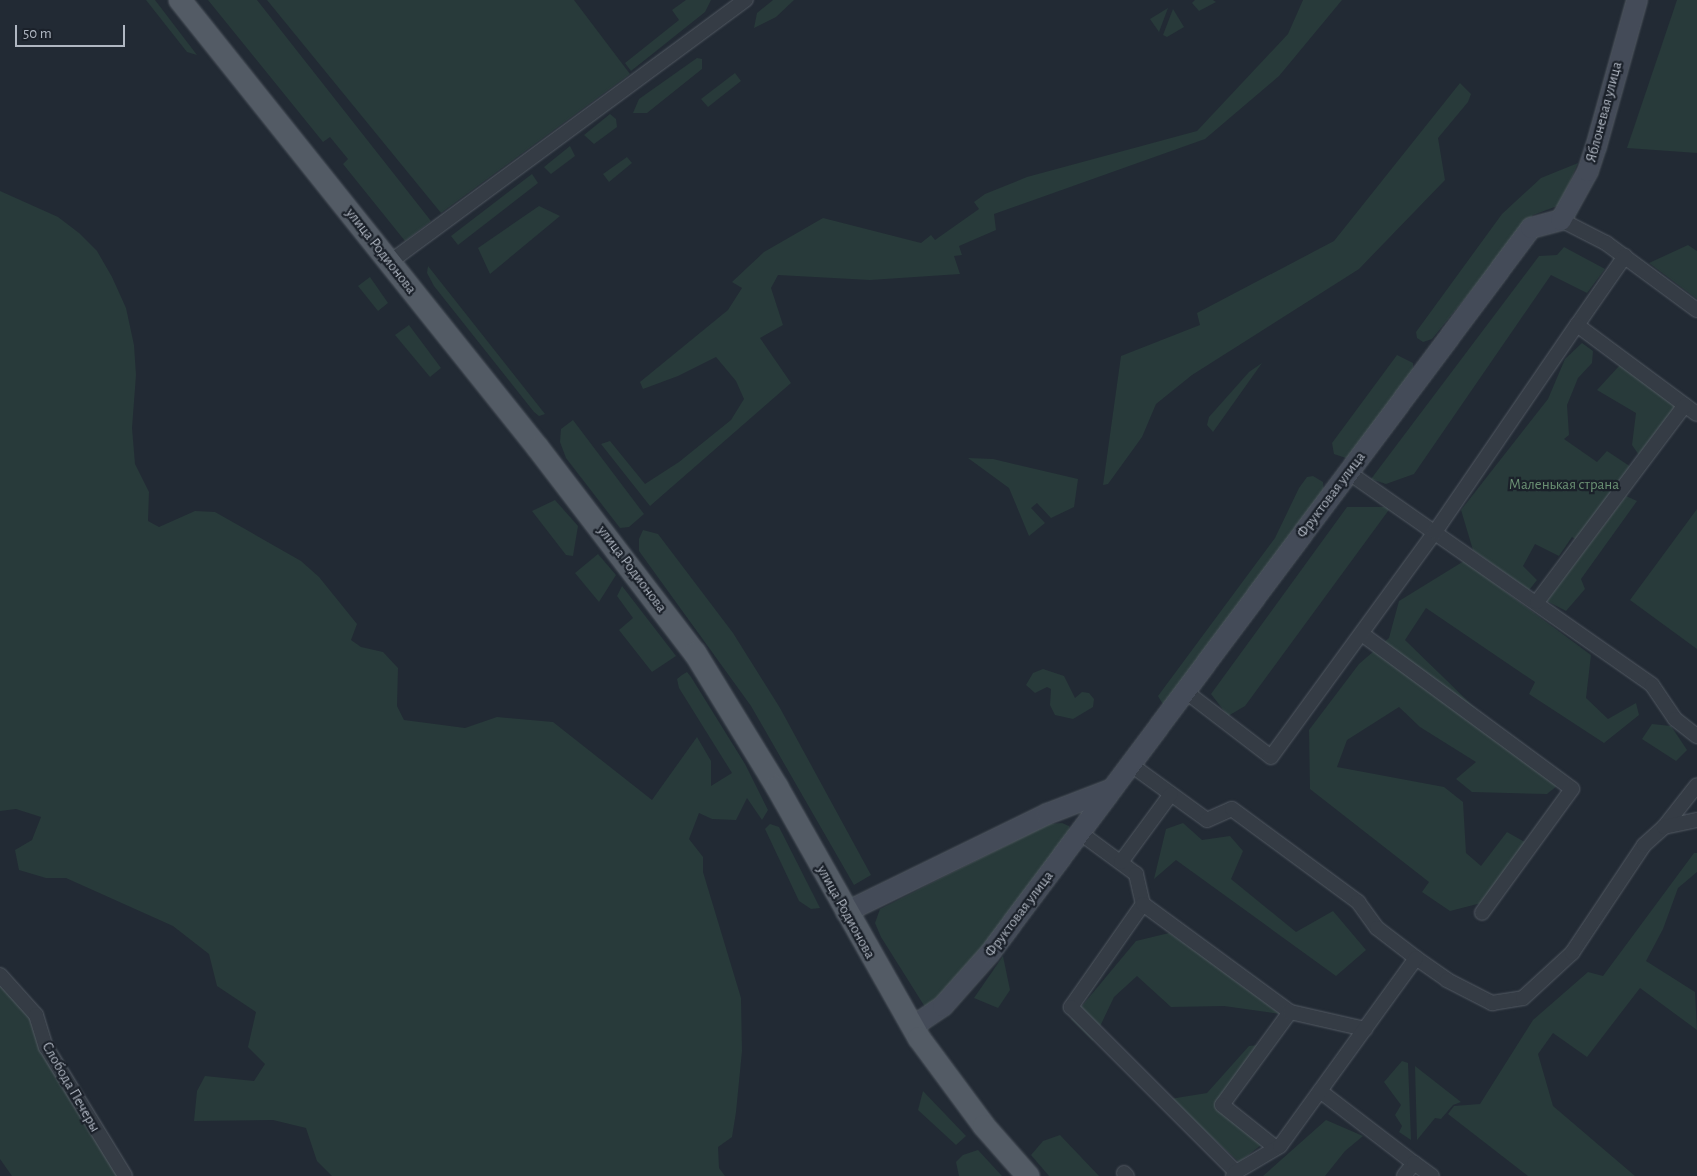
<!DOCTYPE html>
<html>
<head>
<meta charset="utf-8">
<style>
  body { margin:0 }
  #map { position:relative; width:1697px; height:1176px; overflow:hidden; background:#222a34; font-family:"Alegreya Sans",sans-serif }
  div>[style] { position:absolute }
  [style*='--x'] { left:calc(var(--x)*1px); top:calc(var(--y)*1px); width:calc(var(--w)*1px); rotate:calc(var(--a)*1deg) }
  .green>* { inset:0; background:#283a3a }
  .roads { filter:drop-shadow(0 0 1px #535a63) drop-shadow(0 0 1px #535a63) }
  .street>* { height:14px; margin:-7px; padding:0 7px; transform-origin:7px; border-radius:7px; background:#353c45 }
  .secondary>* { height:20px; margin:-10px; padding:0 10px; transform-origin:10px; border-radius:10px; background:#444b58 }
  .primary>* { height:22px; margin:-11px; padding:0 11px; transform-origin:11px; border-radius:11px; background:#535b65 }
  span { translate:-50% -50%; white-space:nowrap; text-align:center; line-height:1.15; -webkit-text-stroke:4.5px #1b212a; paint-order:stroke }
  .street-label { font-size:15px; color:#b0b7c2 }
  .park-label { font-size:15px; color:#6a9073 }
  .scale { position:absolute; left:15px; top:25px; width:110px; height:22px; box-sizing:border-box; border:2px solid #b0b7c2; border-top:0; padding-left:6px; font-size:15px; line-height:18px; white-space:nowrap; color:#b0b7c2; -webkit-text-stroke:4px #1b212a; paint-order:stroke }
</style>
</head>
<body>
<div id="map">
  <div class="green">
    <div style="clip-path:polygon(146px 0,155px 0,197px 55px,187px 52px)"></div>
    <div style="clip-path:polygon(208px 0,257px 0,431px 221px,405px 241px,343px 164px,348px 159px,330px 137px,323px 142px)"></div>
    <div style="clip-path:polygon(267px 0,574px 0,630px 74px,441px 213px)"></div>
    <div style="clip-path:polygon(686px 0,711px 0,705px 12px,631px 71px,625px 63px,679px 20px,672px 10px)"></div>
    <div style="clip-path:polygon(773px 0,794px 0,776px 17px,754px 28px,757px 13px)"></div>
    <div style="clip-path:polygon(1195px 0,1213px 0,1216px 2px,1199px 11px,1192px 3px)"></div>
    <div style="clip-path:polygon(1303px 0,1342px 0,1279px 76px,1205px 139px,994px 214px,996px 230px,959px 246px,962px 255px,954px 256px,960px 274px,870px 280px,778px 275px,771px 288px,783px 325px,760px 338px,791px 383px,650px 506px,601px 444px,610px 441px,645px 484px,679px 462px,731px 420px,744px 399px,736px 381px,716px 357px,678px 376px,643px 389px,640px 382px,728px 310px,742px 288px,732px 282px,764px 252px,823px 218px,921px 243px,931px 235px,935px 240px,979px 209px,974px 202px,985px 194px,1027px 177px,1197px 131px,1288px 34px)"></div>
    <div style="clip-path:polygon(1677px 0,1697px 0,1697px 153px,1627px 148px)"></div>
    <div style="clip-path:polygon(1168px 8px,1159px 32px,1150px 19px)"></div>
    <div style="clip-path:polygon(1173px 9px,1184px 27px,1167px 37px,1163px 35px)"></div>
    <div style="clip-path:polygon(697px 58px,702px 59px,702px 69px,647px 113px,633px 113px,639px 99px)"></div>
    <div style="clip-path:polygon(735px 73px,741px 81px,708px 107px,701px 99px)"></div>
    <div style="clip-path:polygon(1460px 83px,1471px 94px,1468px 102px,1438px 138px,1445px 180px,1359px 269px,1192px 375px,1156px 404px,1142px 437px,1108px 484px,1103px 485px,1121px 356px,1200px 325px,1197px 313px,1334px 241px)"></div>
    <div style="clip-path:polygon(610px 114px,616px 119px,617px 127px,594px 144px,584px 135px)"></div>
    <div style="clip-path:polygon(570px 146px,575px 156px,551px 174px,544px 167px)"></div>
    <div style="clip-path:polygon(627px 157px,632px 163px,609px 182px,603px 174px)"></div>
    <div style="clip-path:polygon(1578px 163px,1560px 205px,1533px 215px,1432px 339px,1423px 342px,1417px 338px,1416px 332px,1502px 214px,1541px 178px)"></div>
    <div style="clip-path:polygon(532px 174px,538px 183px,458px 245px,451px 236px)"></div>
    <div style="clip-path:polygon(0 191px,58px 217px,79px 233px,97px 251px,112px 277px,126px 308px,134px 345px,136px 375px,132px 428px,135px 464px,149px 492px,148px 521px,159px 527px,195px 511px,215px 512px,301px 561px,319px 577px,357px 624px,351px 640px,361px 647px,383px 652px,398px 668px,397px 706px,404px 720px,465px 728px,497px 717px,553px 722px,652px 800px,697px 737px,711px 761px,711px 786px,732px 773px,679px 688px,677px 679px,682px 675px,687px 672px,691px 677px,745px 764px,768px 810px,762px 820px,747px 798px,736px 820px,712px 819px,699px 813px,689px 839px,703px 857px,703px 872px,741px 998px,742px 1051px,736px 1112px,732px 1137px,718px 1147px,719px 1168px,725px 1176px,332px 1176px,317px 1161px,306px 1128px,273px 1120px,194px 1121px,197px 1091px,205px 1076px,254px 1081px,265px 1064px,248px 1047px,256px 1012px,217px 986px,209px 954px,173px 926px,66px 878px,46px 878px,19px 870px,15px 850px,32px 840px,41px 817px,16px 809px,0 811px)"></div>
    <div style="clip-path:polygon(539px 206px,560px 216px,490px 274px,478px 248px)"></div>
    <div style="clip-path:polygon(1688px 245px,1697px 251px,1697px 299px,1649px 263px)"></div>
    <div style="clip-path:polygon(1564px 247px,1605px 269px,1587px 293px,1551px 275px,1414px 474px,1386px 484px,1371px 479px,1539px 256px,1557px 255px)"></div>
    <div style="clip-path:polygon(428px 266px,545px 414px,539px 416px,534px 412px,434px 286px,427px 273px)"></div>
    <div style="clip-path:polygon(370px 277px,388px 303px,378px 311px,358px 286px)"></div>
    <div style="clip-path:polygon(409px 325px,441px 368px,430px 377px,395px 335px)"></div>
    <div style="clip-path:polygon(1582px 343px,1593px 351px,1592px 363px,1578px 378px,1567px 405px,1569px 435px,1564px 439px,1597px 462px,1607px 451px,1631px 467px,1577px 540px,1572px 537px,1559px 556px,1535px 544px,1523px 566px,1537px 580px,1529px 590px,1473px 550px,1461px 510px,1548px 399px,1565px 359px)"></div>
    <div style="clip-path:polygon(1397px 355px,1413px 363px,1413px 371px,1351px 455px,1346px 458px,1334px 454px,1332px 443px)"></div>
    <div style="clip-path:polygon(1262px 363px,1213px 432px,1207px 425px,1209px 417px,1249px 372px)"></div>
    <div style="clip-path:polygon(1620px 365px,1678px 407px,1641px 458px,1632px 445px,1636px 413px,1597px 390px)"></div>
    <div style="clip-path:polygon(573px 420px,644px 514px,629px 527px,620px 528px,566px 458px,560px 442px,561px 429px)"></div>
    <div style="clip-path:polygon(968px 458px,993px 459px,1078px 479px,1074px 507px,1051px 518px,1037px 503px,1031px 508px,1045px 523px,1029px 536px,1009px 488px)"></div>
    <div style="clip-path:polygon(1313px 476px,1323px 482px,1324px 491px,1165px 708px,1158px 696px,1275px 538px,1299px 488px,1307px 477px)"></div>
    <div style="clip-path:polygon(1626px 496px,1637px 501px,1581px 579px,1585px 589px,1566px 611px,1547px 601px)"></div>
    <div style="clip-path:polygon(555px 500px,578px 526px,573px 556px,566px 555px,532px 511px)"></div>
    <div style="clip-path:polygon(1347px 507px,1391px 507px,1245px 706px,1228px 716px,1211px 694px)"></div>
    <div style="clip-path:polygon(1697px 509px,1697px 649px,1630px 600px)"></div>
    <div style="clip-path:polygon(643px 530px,658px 534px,733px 633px,780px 708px,871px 875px,854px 885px,751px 706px,639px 551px,639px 539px)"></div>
    <div style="clip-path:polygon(598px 554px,616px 575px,599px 602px,575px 573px)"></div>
    <div style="clip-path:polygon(1464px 561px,1591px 655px,1586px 698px,1608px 719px,1636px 703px,1639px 715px,1604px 743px,1529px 694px,1535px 682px,1426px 608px,1405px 640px,1476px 709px,1555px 777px,1558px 785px,1547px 794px,1472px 792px,1456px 779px,1476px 762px,1420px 727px,1399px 707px,1347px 740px,1337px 767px,1444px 787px,1463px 802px,1466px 853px,1481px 866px,1507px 832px,1535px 848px,1493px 900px,1450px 911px,1422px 892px,1429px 882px,1310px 789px,1309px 730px,1359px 664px,1389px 638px,1399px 601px)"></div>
    <div style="clip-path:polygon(622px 586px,676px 656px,652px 672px,619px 630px,633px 618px,617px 596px)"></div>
    <div style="clip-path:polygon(1043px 669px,1064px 676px,1075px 698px,1082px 692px,1089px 693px,1094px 699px,1093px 707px,1073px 719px,1055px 715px,1050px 705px,1051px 689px,1047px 687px,1035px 693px,1026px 685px,1033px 673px)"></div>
    <div style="clip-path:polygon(1652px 724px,1671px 726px,1687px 750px,1676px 761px,1642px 739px)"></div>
    <div style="clip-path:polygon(1062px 823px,1069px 826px,1070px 832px,959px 980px,925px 1007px,881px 937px,875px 923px,880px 909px,1049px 824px)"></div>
    <div style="clip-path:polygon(1183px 823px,1202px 840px,1230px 836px,1243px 851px,1231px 879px,1296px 932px,1333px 911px,1366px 950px,1336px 976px,1176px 860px,1154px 879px,1166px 829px)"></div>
    <div style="clip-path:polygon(770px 824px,779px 827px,820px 908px,811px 909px,799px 901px,765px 829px)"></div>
    <div style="clip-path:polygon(1694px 853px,1697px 853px,1697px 872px,1678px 888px,1663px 929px,1646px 961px,1695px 992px,1697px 1030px,1640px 988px,1587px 1057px,1553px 1033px,1538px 1054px,1553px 1106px,1635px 1176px,1528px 1176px,1448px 1114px,1454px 1106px,1480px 1104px,1533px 1020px,1588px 972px,1603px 976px)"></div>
    <div style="clip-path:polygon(1169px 933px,1202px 956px,1280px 1014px,1224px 1006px,1171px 1007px,1137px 976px,1114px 997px,1093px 1041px,1071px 1019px,1136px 941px)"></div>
    <div style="clip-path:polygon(1003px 956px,1010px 990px,998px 1008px,974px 998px)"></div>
    <div style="clip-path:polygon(0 981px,30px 1017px,119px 1176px,12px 1176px,0 1159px)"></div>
    <div style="clip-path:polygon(1260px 1045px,1225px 1113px,1269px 1139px,1239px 1162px,1170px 1099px,1207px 1093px,1249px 1046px)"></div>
    <div style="clip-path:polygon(1402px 1061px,1408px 1063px,1411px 1140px,1399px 1132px,1402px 1126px,1395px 1115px,1401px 1105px,1384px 1082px)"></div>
    <div style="clip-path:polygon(1415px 1066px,1461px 1102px,1453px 1105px,1441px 1119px,1435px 1118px,1417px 1140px)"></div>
    <div style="clip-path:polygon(923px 1091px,966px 1136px,956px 1145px,918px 1110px)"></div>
    <div style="clip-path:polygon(1326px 1120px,1363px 1136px,1345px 1151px,1325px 1176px,1263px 1176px)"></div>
    <div style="clip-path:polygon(1060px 1135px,1099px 1176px,1049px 1176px,1031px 1155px,1043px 1141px)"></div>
    <div style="clip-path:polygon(978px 1150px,1002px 1176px,959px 1176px,956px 1162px,963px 1155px)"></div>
  </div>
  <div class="roads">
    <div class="street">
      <div style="--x:1561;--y:220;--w:51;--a:27.1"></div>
      <div style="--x:1606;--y:243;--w:113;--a:36.4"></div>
      <div style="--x:1625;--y:256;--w:84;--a:124.8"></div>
      <div style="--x:1577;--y:325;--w:149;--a:36.6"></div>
      <div style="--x:390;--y:262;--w:442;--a:-36.4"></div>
      <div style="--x:1348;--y:472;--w:371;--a:35"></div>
      <div style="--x:1652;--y:685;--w:41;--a:55.9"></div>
      <div style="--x:1675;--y:719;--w:28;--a:38"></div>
      <div style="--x:1537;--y:602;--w:246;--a:-53.1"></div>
      <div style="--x:1362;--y:634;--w:261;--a:36.4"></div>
      <div style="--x:1572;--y:789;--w:153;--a:126"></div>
      <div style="--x:1185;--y:691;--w:108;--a:37.5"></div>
      <div style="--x:1271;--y:757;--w:278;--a:-53.9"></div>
      <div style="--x:1435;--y:532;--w:251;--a:-55.6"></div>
      <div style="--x:1130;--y:764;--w:95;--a:36"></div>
      <div style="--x:1207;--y:820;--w:27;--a:-24"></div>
      <div style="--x:1232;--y:809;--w:157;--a:36.4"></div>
      <div style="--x:1358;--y:902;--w:32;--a:54"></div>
      <div style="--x:1377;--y:928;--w:49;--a:37.6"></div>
      <div style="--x:1416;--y:958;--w:38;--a:35"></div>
      <div style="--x:1447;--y:980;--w:51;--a:27.1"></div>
      <div style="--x:1492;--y:1003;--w:31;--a:-9"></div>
      <div style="--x:1523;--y:998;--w:67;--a:-42.6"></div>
      <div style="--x:1572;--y:953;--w:130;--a:-56.3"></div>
      <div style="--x:1644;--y:845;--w:27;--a:-42"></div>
      <div style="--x:1664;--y:827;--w:53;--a:-51.8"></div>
      <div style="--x:1664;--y:827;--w:34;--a:-12"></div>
      <div style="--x:1079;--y:832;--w:71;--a:36.4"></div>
      <div style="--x:1136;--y:874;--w:31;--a:77"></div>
      <div style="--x:1143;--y:904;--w:126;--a:125"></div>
      <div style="--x:1071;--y:1007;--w:233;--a:45"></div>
      <div style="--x:1236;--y:1172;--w:5;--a:127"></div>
      <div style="--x:1121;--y:862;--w:84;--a:-53.7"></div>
      <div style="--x:1143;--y:904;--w:182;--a:36.3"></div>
      <div style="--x:1290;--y:1012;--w:115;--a:126.2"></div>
      <div style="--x:1222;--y:1105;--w:69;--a:38.5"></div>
      <div style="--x:0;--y:975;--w:54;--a:48"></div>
      <div style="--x:36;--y:1015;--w:34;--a:73"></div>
      <div style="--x:46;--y:1047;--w:151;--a:58.5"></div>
      <div style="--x:1290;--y:1012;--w:77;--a:12.8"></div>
      <div style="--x:1320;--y:1091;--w:118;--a:37.5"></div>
      <div style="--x:1414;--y:1163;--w:16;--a:128"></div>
      <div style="--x:1414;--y:1163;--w:22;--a:36"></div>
      <div style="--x:1236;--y:1172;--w:51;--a:-30.6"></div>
      <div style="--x:1280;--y:1146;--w:232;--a:-54.1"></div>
      <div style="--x:1124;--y:1173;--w:4;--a:45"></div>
    </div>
    <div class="secondary">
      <div style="--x:846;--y:912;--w:224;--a:-26"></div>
      <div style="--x:1047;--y:814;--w:70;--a:-21"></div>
      <div style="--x:912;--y:1027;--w:37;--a:-34"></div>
      <div style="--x:943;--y:1006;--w:71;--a:-48.4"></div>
      <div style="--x:990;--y:953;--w:905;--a:-53.27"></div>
      <div style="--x:1531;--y:228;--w:31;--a:-15"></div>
      <div style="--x:1561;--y:220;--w:56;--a:-61.1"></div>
      <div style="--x:1588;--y:171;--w:25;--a:-72"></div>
      <div style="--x:1596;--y:147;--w:153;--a:-74.4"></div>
    </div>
    <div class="primary">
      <div style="--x:180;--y:0;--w:573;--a:51.37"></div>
      <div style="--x:538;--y:448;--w:258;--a:52.6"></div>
      <div style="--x:695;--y:653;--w:157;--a:58.5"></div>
      <div style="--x:777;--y:787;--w:288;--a:60.5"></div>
      <div style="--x:919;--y:1038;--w:109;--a:53.5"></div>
      <div style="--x:984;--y:1126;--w:67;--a:48.7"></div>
    </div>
  </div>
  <div class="street-label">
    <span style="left:1604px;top:112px;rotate:-75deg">Яблоневая улица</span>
    <span style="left:381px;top:251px;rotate:52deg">улица Родионова</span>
    <span style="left:1331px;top:495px;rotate:-53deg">Фруктовая улица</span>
    <span style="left:632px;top:569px;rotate:53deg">улица Родионова</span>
    <span style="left:846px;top:912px;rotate:61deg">улица Родионова</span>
    <span style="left:1019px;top:914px;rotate:-53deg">Фруктовая улица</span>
    <span style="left:71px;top:1087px;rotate:60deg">Слобода Печеры</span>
  </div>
  <div class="park-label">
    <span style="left:1564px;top:485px">Маленькая страна</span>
  </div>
  <div class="scale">50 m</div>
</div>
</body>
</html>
